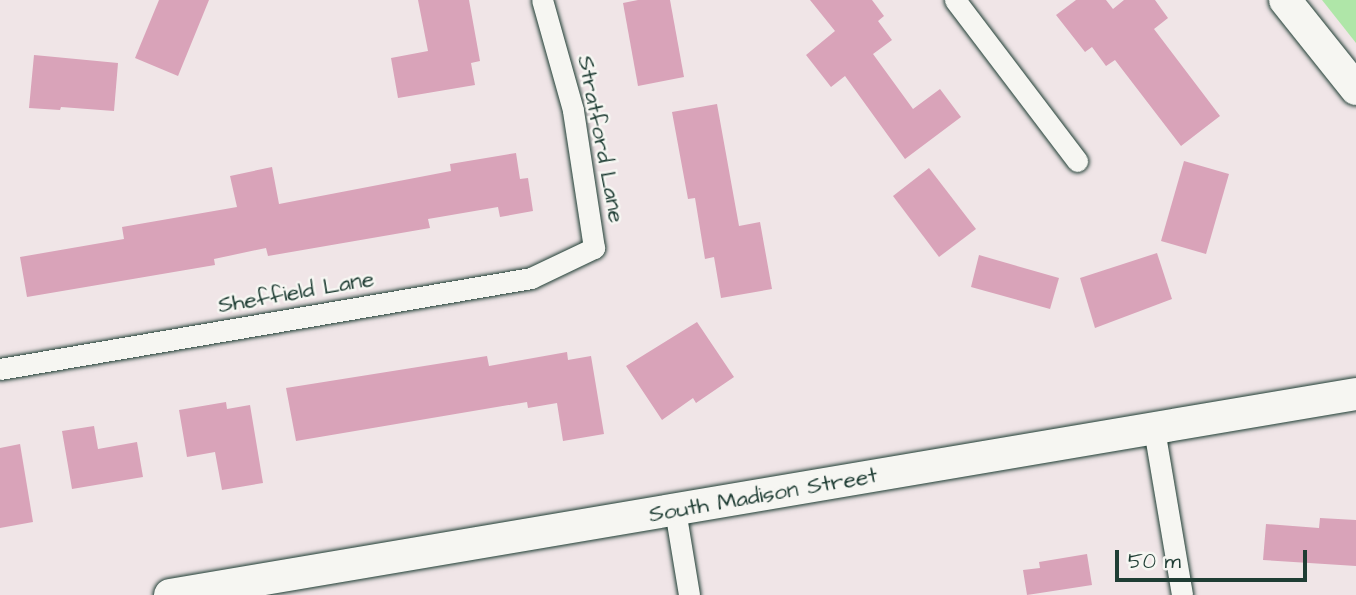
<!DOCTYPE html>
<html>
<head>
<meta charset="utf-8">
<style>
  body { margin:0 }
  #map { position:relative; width:1356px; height:595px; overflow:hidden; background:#f0e5e7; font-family:"Architects Daughter",sans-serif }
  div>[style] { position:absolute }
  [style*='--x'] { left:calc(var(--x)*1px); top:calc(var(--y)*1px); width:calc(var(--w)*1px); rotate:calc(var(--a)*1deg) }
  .green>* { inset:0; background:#afe6a8 }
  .building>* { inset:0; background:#d9a3b9 }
  .roads { filter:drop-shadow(0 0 2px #1f3d34) drop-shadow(0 0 2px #1f3d34) }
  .street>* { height:21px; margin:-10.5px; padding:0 10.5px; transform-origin:10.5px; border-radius:10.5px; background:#f6f6f2 }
  .secondary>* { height:32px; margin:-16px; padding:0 16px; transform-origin:16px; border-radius:16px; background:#f6f6f2 }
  span { translate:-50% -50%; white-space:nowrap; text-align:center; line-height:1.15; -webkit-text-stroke:5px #f6f6f2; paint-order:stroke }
  .street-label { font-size:23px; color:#1f3d34 }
  .scale { position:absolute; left:1115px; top:550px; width:192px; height:32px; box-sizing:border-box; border:4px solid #1f3d34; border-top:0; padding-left:9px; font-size:21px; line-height:24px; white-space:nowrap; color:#1f3d34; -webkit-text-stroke:5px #f6f6f2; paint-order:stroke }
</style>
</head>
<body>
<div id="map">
  <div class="green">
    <div style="clip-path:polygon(1322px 0,1356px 0,1356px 43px)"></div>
  </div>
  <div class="building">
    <div style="clip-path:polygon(159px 0,209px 0,178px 76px,135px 58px)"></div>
    <div style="clip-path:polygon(418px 0,469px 0,480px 61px,471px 63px,475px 85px,398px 98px,391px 58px,428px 51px)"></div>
    <div style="clip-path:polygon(638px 0,670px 0,684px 77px,638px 86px,623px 3px)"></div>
    <div style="clip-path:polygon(810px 0,872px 0,884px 16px,878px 21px,892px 40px,873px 54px,913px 109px,940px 89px,961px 117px,905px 159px,845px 76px,831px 87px,806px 55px,835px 31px)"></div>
    <div style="clip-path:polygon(1076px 0,1106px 0,1113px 9px,1124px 0,1155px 0,1168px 18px,1154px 29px,1220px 116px,1181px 146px,1115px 60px,1106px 66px,1092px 47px,1085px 52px,1056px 15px)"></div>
    <div style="clip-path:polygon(34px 55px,118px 63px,114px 111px,61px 107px,60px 110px,29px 108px)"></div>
    <div style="clip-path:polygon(717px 104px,739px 226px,760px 222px,772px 289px,721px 298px,714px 257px,705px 259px,695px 198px,688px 199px,672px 112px)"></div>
    <div style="clip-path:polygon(516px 153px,520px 179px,528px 178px,533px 211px,500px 217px,498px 207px,428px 219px,430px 228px,268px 256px,266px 248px,214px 259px,215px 265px,27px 297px,20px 257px,124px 239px,122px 227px,237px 207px,230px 176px,272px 167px,279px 204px,451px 171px,450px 164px)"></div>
    <div style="clip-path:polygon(1184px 161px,1229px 174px,1206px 254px,1161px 241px)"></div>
    <div style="clip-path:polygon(929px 168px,976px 229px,939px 257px,893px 196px)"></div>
    <div style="clip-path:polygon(1157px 253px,1172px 299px,1095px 328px,1080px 278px)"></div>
    <div style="clip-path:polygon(979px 255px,1059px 278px,1050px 309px,971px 287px)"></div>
    <div style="clip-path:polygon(697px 322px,734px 377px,696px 403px,693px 398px,662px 420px,626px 366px)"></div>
    <div style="clip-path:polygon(567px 352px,568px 360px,591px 356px,604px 434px,563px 441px,557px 403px,528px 408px,527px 402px,296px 441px,286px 388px,487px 356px,489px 366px)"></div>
    <div style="clip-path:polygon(226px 402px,227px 409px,250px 405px,263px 483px,222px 490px,215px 452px,187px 457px,179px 410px)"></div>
    <div style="clip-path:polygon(94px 426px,98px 449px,137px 442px,143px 477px,72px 489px,62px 431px)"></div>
    <div style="clip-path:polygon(20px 444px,33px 522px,0 528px,0 448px)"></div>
    <div style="clip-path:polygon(1320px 518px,1356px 520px,1356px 566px,1263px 560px,1266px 524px,1319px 528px)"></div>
    <div style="clip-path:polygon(1087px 554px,1092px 585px,1027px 595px,1023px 570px,1040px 568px,1039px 562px)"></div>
  </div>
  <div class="roads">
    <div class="street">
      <div style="--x:955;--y:0;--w:202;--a:52.8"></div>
      <div style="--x:0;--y:369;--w:539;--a:-9.72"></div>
      <div style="--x:531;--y:278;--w:70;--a:-25.5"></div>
      <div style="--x:594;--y:248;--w:140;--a:-98.7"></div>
      <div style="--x:573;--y:110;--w:114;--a:-105.7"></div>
      <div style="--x:1154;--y:429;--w:168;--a:80.4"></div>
      <div style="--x:675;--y:510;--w:86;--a:80.6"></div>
    </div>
    <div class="secondary">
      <div style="--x:1285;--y:0;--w:114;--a:51.4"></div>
      <div style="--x:170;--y:595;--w:1203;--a:-9.62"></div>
    </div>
  </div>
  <div class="street-label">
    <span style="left:601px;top:139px;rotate:79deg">Stratford Lane</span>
    <span style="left:296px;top:292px;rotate:-10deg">Sheffield Lane</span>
    <span style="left:763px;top:495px;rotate:-10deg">South Madison Street</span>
  </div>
  <div class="scale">50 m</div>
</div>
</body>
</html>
